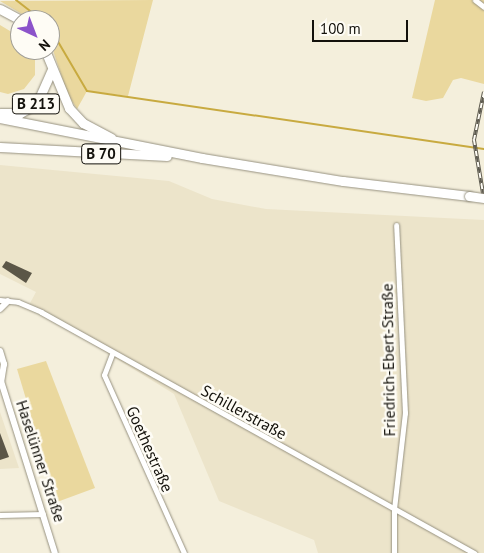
<!DOCTYPE html>
<html>
<head>
<meta charset="utf-8">
<style>
  body { margin:0 }
  #map { position:relative; width:484px; height:553px; overflow:hidden; background:#f4efdc; font-family:"PT Sans",sans-serif }
  div>[style] { position:absolute }
  [style*='--x'] { left:calc(var(--x)*1px); top:calc(var(--y)*1px); width:calc(var(--w)*1px); rotate:calc(var(--a)*1deg) }
  .built>* { inset:0; background:#ece4ca }
  .green>* { inset:0; background:#ead89e }
  .stream>* { height:2px; margin:-1px; padding:0 1px; transform-origin:1px; border-radius:1px; background:#c8aa40 }
  .building>* { inset:0; background:#5b5647 }
  .roads { filter:drop-shadow(0 0 1px #979281) drop-shadow(0 0 1px #979281) }
  .minor>* { height:5px; margin:-2.5px; padding:0 2.5px; transform-origin:2.5px; border-radius:2.5px; background:#fff }
  .tertiary>* { height:6px; margin:-3px; padding:0 3px; transform-origin:3px; border-radius:3px; background:#fff }
  .primary>* { height:9px; margin:-4.5px; padding:0 4.5px; transform-origin:4.5px; border-radius:4.5px; background:#fff }
  .rail>* { height:4px; margin-top:-2px; transform-origin:0; background:repeating-linear-gradient(90deg,#fefcf5 0 5.5px,#5e5b50 0 11px); box-sizing:border-box; border-block:1px solid #5e5b50 }
  .bridges { filter:drop-shadow(0 0 1px #979281) drop-shadow(0 0 1px #979281) }
  .primary-bridge>* { height:9px; margin:-4.5px; padding:0 4.5px; transform-origin:4.5px; border-radius:4.5px; background:#fff }
  span { translate:-50% -50%; white-space:nowrap; text-align:center; line-height:1.15; -webkit-text-stroke:5px #fefcf5; paint-order:stroke }
  .shield-label span { padding:1px 4px; background:#fefcf5; border:1px solid; border-radius:4px; -webkit-text-stroke-width:0 }
  .shield-label { font-size:15px; color:#13110b; font-weight:700 }
  .street-label { font-size:16px; color:#13110b }
  .north { position:absolute; left:10px; top:10px; width:50px; height:50px; box-sizing:border-box; background:#fefcf5; border:1px solid #a09e97; border-radius:50%; rotate:137deg; font-size:14px; font-weight:700; line-height:20px; text-align:center; color:#13110b }
  .north::after { content:''; display:block; margin:auto; width:18px; height:22px; background:#8c53ca; clip-path:polygon(50% 0,100% 100%,50% 72%,0 100%) }
  .scale { position:absolute; left:312px; top:20px; width:96px; height:22px; box-sizing:border-box; border:2px solid #13110b; border-top:0; padding-left:6px; font-size:15px; line-height:18px; white-space:nowrap; color:#13110b; -webkit-text-stroke:4px #fefcf5; paint-order:stroke }
</style>
</head>
<body>
<div id="map">
  <div class="built">
    <div style="clip-path:polygon(0 165px,169px 181px,212px 199px,266px 209px,484px 220px,484px 553px,318px 553px,314px 540px,219px 501px,174px 394px,29px 305px,36px 292px,0 274px)"></div>
    <div style="clip-path:polygon(0 412px,19px 468px,0 469px)"></div>
  </div>
  <div class="green">
    <div style="clip-path:polygon(153px 0,128px 96px,87px 91px,77px 109px,67px 93px,50px 41px,50px 20px,32px 20px,0 1px)"></div>
    <div style="clip-path:polygon(435px 0,484px 0,484px 84px,461px 78px,453px 80px,443px 98px,426px 101px,412px 98px)"></div>
    <div style="clip-path:polygon(0 25px,20px 37px,20px 50px,29px 50px,35px 59px,35px 75px,24px 89px,8px 94px,0 92px)"></div>
    <div style="clip-path:polygon(46px 361px,95px 488px,57px 502px,17px 369px)"></div>
  </div>
  <div class="stream">
    <div style="--x:16;--y:0;--w:33;--a:38"></div>
    <div style="--x:50;--y:28;--w:73;--a:59.6"></div>
    <div style="--x:87;--y:91;--w:401;--a:8.3"></div>
  </div>
  <div class="building">
    <div style="clip-path:polygon(6px 261px,32px 273px,26px 283px,2px 267px)"></div>
    <div style="clip-path:polygon(0 433px,9px 457px,0 460px)"></div>
  </div>
  <div class="roads">
    <div class="minor">
      <div style="--x:475;--y:0;--w:11;--a:38"></div>
      <div style="--x:0;--y:300;--w:18;--a:6"></div>
      <div style="--x:18;--y:302;--w:25;--a:23"></div>
      <div style="--x:41;--y:312;--w:496;--a:29.1"></div>
      <div style="--x:112;--y:354;--w:22;--a:111"></div>
      <div style="--x:104;--y:375;--w:195;--a:65.8"></div>
      <div style="--x:0;--y:515;--w:43;--a:-1.3"></div>
      <div style="--x:394;--y:553;--w:44;--a:-90"></div>
      <div style="--x:394;--y:509;--w:97;--a:-83.5"></div>
      <div style="--x:405;--y:413;--w:188;--a:-92.7"></div>
    </div>
    <div class="tertiary">
      <div style="--x:0;--y:309;--w:11;--a:-45"></div>
      <div style="--x:0;--y:351;--w:14;--a:73"></div>
      <div style="--x:4;--y:364;--w:18;--a:99"></div>
      <div style="--x:0;--y:378;--w:183;--a:72.6"></div>
    </div>
    <div class="primary">
      <div style="--x:0;--y:9;--w:24;--a:28"></div>
      <div style="--x:45;--y:50;--w:63;--a:67.5"></div>
      <div style="--x:69;--y:108;--w:21;--a:47"></div>
      <div style="--x:83;--y:123;--w:32;--a:28"></div>
      <div style="--x:0;--y:113;--w:20;--a:0"></div>
      <div style="--x:20;--y:113;--w:20;--a:-30"></div>
      <div style="--x:37;--y:103;--w:36;--a:-66"></div>
      <div style="--x:0;--y:118;--w:206;--a:11.2"></div>
      <div style="--x:202;--y:158;--w:143;--a:9.3"></div>
      <div style="--x:343;--y:181;--w:127;--a:6.8"></div>
      <div style="--x:0;--y:147;--w:167;--a:3.1"></div>
    </div>
  </div>
  <div class="rail">
    <div style="--x:484;--y:92;--w:49;--a:101.8"></div>
    <div style="--x:474;--y:140;--w:60;--a:80.4"></div>
  </div>
  <div class="bridges">
    <div class="primary-bridge">
      <div style="--x:469;--y:196;--w:15;--a:8"></div>
    </div>
  </div>
  <div class="shield-label">
    <span style="left:36px;top:104px">B 213</span>
    <span style="left:101px;top:154px">B 70</span>
  </div>
  <div class="street-label">
    <span style="left:388px;top:360px;rotate:-91deg">Friedrich-Ebert-Straße</span>
    <span style="left:244px;top:412px;rotate:29deg">Schillerstraße</span>
    <span style="left:150px;top:449px;rotate:66deg">Goethestraße</span>
    <span style="left:41px;top:461px;rotate:72deg">Haselünner Straße</span>
  </div>
  <div class="north">N</div>
  <div class="scale">100 m</div>
</div>
</body>
</html>
